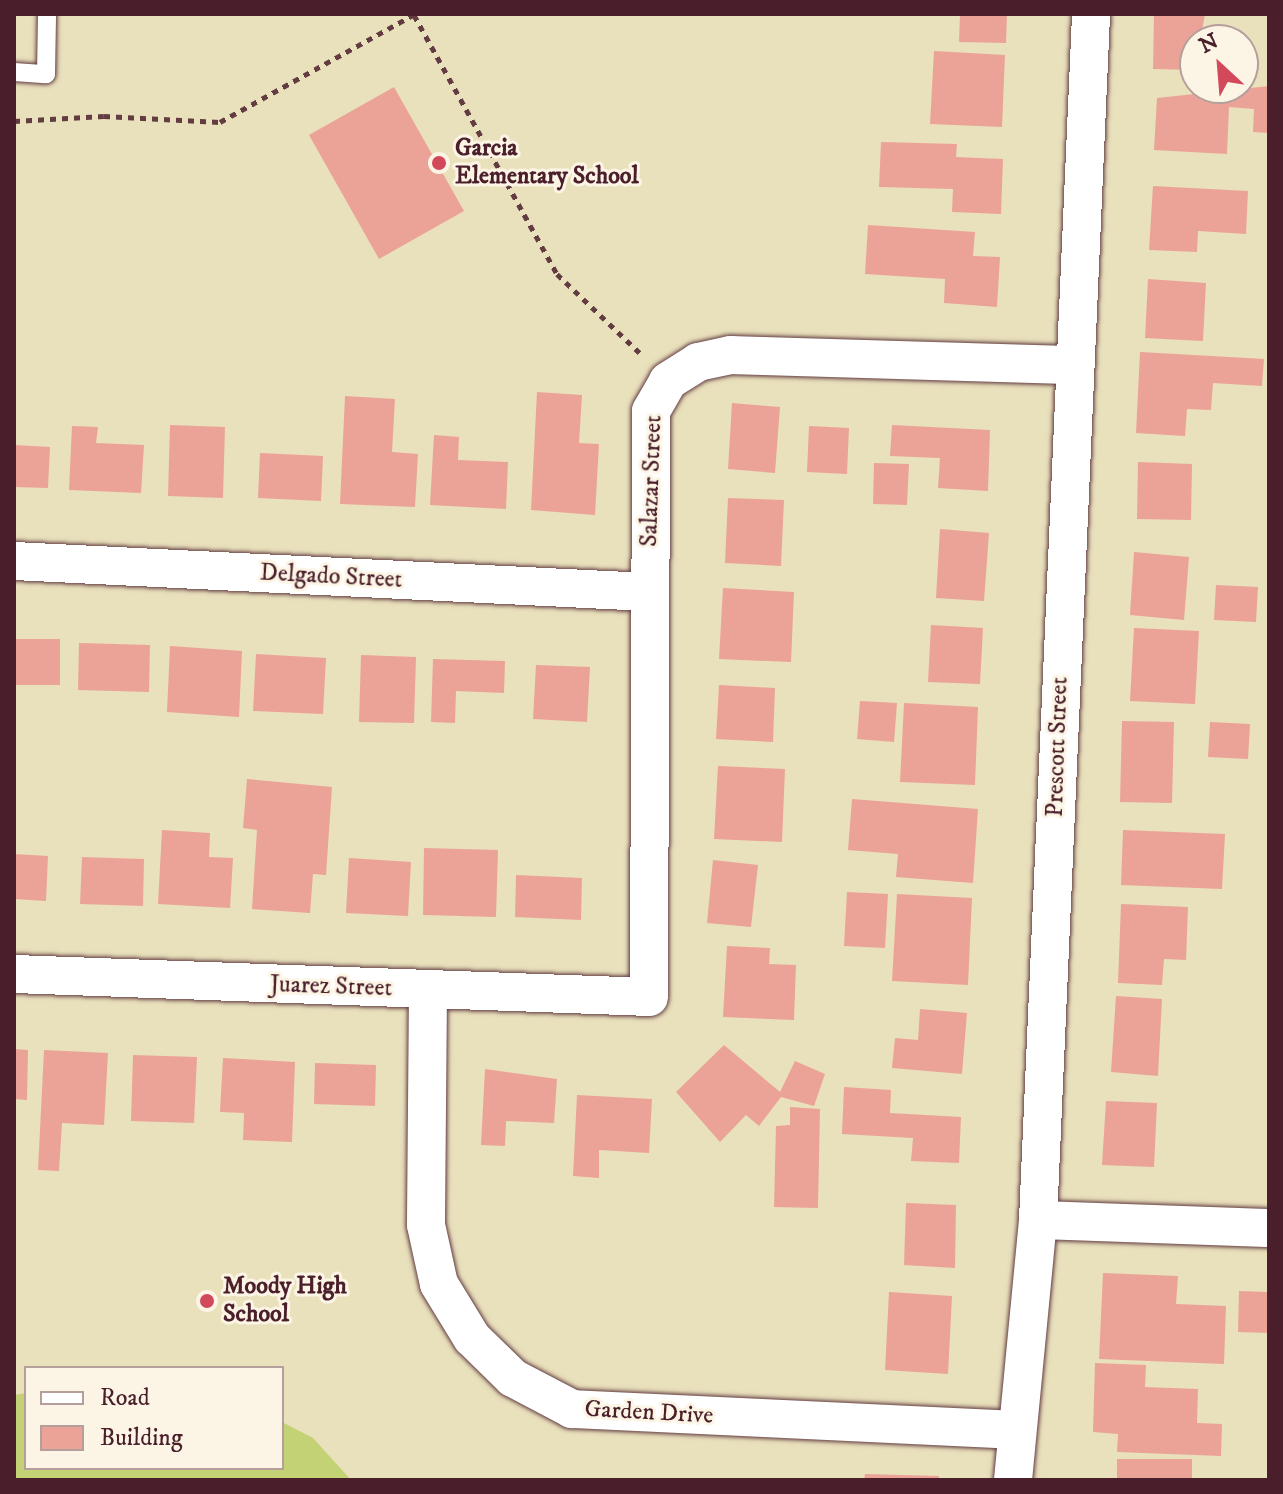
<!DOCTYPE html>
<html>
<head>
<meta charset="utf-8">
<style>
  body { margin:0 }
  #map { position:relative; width:1283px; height:1494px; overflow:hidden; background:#e9e0bc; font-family:"IM FELL DW Pica",serif }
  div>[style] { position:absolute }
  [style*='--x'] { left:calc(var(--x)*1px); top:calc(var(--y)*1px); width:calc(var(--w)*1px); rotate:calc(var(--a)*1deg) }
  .green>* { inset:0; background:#c3d274 }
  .building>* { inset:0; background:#eba398 }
  .path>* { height:5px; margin-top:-2.5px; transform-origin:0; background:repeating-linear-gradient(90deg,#623c41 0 6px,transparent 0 12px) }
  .roads { filter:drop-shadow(0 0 2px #623c41) drop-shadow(0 0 2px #623c41) }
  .lane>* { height:18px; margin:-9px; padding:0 9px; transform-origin:9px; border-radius:9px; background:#fff }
  .street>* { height:38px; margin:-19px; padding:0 19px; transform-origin:19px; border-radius:19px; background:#fff }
  .dots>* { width:22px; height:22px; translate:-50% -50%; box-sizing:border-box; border:4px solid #fcf5e5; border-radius:50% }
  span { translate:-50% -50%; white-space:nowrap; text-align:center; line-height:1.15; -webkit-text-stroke:6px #fcf5e5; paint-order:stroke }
  .poi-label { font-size:24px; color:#4a1f2b; font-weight:700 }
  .left { translate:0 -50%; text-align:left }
  .street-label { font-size:24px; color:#4a1f2b }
  .frame { position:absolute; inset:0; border:16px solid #4a1f2b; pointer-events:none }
  .legend { position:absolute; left:24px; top:1366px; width:260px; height:104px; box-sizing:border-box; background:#fcf5e5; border:2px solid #b59f9b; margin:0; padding:10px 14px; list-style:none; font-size:24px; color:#4a1f2b }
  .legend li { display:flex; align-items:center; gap:16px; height:40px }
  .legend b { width:40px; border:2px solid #b59f9b }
  .north { position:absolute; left:1179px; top:24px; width:80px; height:80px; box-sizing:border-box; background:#fcf5e5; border:2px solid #b59f9b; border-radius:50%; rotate:334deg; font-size:22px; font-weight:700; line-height:32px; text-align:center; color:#4a1f2b }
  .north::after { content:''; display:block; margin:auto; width:28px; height:36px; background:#d1495b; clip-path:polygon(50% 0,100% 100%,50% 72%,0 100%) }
</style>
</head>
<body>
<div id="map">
  <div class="green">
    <div style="clip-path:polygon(26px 1393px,26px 1468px,282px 1468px,282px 1422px,313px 1438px,351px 1480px,14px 1480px,14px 1395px)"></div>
  </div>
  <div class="building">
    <div style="clip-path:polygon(960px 14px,1007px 14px,1006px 43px,959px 42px)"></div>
    <div style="clip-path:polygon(1154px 14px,1205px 14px,1195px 70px,1153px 69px)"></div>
    <div style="clip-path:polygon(934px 51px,1005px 55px,1002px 127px,930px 124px)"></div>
    <div style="clip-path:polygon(1269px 86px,1269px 133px,1253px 132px,1254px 109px,1229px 107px,1227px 154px,1154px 150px,1157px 98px)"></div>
    <div style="clip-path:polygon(394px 87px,464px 211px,379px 259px,309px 135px)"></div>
    <div style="clip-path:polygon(881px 142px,957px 144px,956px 157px,1003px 159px,1001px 214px,952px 212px,953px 189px,879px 187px)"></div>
    <div style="clip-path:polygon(1153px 186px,1248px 191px,1246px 234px,1198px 231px,1197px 252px,1149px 250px)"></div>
    <div style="clip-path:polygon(868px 225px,975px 232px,973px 256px,1000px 257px,997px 307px,944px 303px,945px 279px,865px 274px)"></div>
    <div style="clip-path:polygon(1148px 279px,1206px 283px,1203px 341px,1145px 338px)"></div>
    <div style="clip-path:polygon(1140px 352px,1264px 359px,1262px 386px,1213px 383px,1211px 410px,1187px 409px,1185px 436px,1136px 433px)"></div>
    <div style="clip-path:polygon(537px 392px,582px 395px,579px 443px,599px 444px,595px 515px,531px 510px)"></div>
    <div style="clip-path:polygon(345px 396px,395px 399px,392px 452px,418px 454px,415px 507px,340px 504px)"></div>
    <div style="clip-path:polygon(732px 403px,780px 407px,775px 473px,728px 469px)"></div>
    <div style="clip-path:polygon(170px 425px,225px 427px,223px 498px,168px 496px)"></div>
    <div style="clip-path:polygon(892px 425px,990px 430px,988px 491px,938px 488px,940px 458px,890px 456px)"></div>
    <div style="clip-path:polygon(72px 426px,98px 427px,96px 443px,144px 445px,141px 493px,69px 490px)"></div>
    <div style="clip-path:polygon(809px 426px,849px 428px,847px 474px,807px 472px)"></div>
    <div style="clip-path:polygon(434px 435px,459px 437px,458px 460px,508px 462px,506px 509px,430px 505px)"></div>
    <div style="clip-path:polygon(14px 445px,50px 447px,48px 488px,14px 487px)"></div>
    <div style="clip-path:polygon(260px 453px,323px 456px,321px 501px,258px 498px)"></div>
    <div style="clip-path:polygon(1138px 462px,1192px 464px,1191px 520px,1137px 519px)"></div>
    <div style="clip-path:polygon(874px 463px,909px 464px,907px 505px,873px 504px)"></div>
    <div style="clip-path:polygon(728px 498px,784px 500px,781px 566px,725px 563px)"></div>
    <div style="clip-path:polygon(940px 529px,989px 533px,984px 601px,936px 598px)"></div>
    <div style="clip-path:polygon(1134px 552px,1189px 557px,1184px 620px,1130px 615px)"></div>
    <div style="clip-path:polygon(1216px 585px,1258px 587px,1256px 622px,1214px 620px)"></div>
    <div style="clip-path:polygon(723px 588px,794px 592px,791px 662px,719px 659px)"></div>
    <div style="clip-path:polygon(931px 625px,983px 628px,980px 684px,928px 682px)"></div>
    <div style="clip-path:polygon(1134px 628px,1199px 631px,1195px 704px,1130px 701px)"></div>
    <div style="clip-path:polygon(14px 639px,60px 639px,60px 685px,14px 685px)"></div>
    <div style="clip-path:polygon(79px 643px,150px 645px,149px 692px,78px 690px)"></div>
    <div style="clip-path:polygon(170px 646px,242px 651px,239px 717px,167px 712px)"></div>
    <div style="clip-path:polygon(256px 654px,326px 658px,323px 714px,253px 711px)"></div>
    <div style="clip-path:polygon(361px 655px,416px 657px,414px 723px,359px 722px)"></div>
    <div style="clip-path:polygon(433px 659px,505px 661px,504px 693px,456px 691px,455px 723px,431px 722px)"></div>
    <div style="clip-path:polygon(536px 665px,590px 667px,587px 722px,533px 719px)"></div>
    <div style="clip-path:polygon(719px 685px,775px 688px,773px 742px,716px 739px)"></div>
    <div style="clip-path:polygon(860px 701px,897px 703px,894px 742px,857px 739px)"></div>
    <div style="clip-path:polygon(904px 703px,978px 707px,975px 785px,900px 782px)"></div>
    <div style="clip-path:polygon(1122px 721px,1174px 722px,1172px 803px,1120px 802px)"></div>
    <div style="clip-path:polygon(1210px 722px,1250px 724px,1248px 759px,1208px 757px)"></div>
    <div style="clip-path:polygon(718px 766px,785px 769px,782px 842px,714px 839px)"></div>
    <div style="clip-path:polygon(247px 779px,332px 787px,326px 875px,313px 874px,310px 913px,252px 909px,257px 830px,243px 828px)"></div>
    <div style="clip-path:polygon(852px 799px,978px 809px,973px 883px,896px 877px,898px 854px,848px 850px)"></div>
    <div style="clip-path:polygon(162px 830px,210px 833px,209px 857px,233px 858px,230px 908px,158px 904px)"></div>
    <div style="clip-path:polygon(1123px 830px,1225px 834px,1222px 889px,1121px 885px)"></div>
    <div style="clip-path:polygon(424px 848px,498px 850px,496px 917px,423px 915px)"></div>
    <div style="clip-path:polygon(14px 854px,48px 856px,46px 901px,14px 899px)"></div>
    <div style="clip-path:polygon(82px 857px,144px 859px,143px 906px,80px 904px)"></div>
    <div style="clip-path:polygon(349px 858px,411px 862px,408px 916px,346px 913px)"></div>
    <div style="clip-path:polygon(713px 860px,758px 865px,751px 927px,707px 923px)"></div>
    <div style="clip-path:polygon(516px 875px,582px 878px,581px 920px,515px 917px)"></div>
    <div style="clip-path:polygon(847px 892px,888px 894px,885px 948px,844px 946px)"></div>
    <div style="clip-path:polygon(897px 894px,972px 898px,968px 985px,892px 981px)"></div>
    <div style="clip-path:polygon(1121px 904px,1188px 907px,1186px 960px,1164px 959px,1162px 985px,1118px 983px)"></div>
    <div style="clip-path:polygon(727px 946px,770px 948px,769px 964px,796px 965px,794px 1020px,723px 1017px)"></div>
    <div style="clip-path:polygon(1116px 996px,1162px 999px,1158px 1076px,1111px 1072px)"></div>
    <div style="clip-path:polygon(920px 1009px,967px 1013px,962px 1074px,892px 1068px,895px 1038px,918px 1040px)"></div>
    <div style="clip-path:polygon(724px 1045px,780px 1092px,795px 1061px,825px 1074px,814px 1106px,781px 1097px,759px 1126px,746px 1115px,720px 1142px,676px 1092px)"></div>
    <div style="clip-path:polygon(14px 1049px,28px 1050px,27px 1100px,14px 1099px)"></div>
    <div style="clip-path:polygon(44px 1050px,108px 1053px,104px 1125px,62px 1123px,59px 1171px,38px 1170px)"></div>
    <div style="clip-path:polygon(133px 1055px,197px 1057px,194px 1123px,131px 1121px)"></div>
    <div style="clip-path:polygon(223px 1058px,295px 1062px,292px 1142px,243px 1140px,244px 1113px,220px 1112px)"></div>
    <div style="clip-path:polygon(315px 1063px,376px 1065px,375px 1106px,314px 1104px)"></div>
    <div style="clip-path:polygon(485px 1069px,557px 1079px,554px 1123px,506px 1121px,505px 1146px,481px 1145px)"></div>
    <div style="clip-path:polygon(844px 1087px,891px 1090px,890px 1113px,961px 1117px,959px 1163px,911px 1161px,913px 1138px,842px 1134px)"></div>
    <div style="clip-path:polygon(577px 1095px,652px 1099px,649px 1153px,599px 1150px,599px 1178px,573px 1176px)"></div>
    <div style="clip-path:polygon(1106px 1101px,1157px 1103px,1154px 1167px,1102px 1165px)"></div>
    <div style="clip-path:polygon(790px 1107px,820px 1109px,818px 1208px,774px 1207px,776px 1126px,790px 1125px)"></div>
    <div style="clip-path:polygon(906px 1203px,956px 1205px,955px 1268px,904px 1265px)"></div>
    <div style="clip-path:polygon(1103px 1273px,1178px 1276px,1176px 1304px,1226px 1306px,1224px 1364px,1099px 1359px)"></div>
    <div style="clip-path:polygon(1239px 1291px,1269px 1292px,1269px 1333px,1238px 1332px)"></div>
    <div style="clip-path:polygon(889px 1292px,952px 1296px,948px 1374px,885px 1370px)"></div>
    <div style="clip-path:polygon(1095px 1363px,1146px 1365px,1145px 1387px,1198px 1389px,1197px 1423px,1222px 1424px,1221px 1456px,1117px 1452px,1118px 1434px,1093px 1432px)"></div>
    <div style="clip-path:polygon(1117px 1459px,1192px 1459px,1192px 1480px,1117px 1480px)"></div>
    <div style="clip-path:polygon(865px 1474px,939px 1476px,939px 1480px,864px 1480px)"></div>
  </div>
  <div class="path">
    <div style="--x:414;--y:15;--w:296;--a:61.1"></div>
    <div style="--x:557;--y:274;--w:119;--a:43.6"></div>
    <div style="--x:14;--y:121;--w:90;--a:-3.2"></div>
    <div style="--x:104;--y:116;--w:116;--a:3"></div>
    <div style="--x:220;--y:122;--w:223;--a:-29"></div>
  </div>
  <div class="roads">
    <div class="lane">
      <div style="--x:14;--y:72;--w:32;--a:4"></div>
      <div style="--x:46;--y:74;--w:60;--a:-89"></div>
    </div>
    <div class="street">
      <div style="--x:14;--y:561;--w:635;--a:2.8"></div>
      <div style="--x:14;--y:974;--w:635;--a:2.07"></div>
      <div style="--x:649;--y:997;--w:586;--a:-89.8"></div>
      <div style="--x:651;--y:411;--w:34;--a:-60"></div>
      <div style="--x:668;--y:381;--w:36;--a:-32"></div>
      <div style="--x:698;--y:362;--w:34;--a:-12"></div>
      <div style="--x:731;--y:355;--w:343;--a:1.7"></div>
      <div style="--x:428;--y:991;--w:234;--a:90.5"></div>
      <div style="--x:426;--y:1225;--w:60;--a:77.6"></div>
      <div style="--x:439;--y:1284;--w:63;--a:58.6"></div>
      <div style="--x:472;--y:1338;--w:57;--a:44.3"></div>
      <div style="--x:513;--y:1378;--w:67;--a:27.7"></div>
      <div style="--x:572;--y:1409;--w:443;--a:2.7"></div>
      <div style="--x:1038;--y:1220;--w:231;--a:2"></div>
      <div style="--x:1013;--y:1480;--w:261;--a:-84.5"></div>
      <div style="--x:1038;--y:1220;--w:1207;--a:-87.48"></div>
    </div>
  </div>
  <div class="dots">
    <div style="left:439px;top:163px;background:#d1495b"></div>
    <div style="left:207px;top:1301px;background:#d1495b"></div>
  </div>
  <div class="poi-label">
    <span class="left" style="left:455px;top:163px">Garcia<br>Elementary School</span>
    <span class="left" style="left:223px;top:1301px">Moody High<br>School</span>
  </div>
  <div class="street-label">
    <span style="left:652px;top:481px;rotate:-88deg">Salazar Street</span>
    <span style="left:331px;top:577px;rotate:3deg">Delgado Street</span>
    <span style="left:1058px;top:747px;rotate:-88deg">Prescott Street</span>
    <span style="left:331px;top:987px;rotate:2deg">Juarez Street</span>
    <span style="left:649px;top:1413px;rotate:3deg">Garden Drive</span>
  </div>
  <div class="frame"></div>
  <ul class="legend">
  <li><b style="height:10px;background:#fff"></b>Road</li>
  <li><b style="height:22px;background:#eba398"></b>Building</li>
  </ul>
  <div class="north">N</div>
</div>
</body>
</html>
